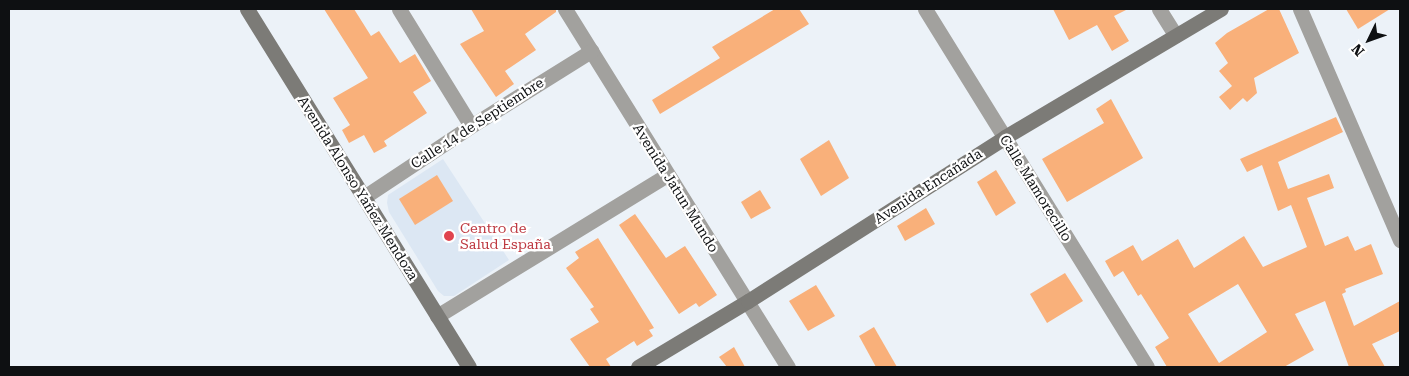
<!DOCTYPE html>
<html>
<head>
<meta charset="utf-8">
<style>
  body { margin:0 }
  #map { position:relative; width:1409px; height:376px; overflow:hidden; background:#ecf2f8; font-family:"Roboto Serif",serif }
  div>[style] { position:absolute }
  [style*='--x'] { left:calc(var(--x)*1px); top:calc(var(--y)*1px); width:calc(var(--w)*1px); rotate:calc(var(--a)*1deg) }
  .built>* { inset:0; background:#dce7f3 }
  .building>* { inset:0; background:#f9b07a }
  .street>* { height:15px; margin:-7.5px; padding:0 7.5px; transform-origin:7.5px; border-radius:7.5px; background:#a2a19e }
  .secondary>* { height:15px; margin:-7.5px; padding:0 7.5px; transform-origin:7.5px; border-radius:7.5px; background:#7c7b77 }
  .dots>* { width:14px; height:14px; translate:-50% -50%; box-sizing:border-box; border:2px solid #fff; border-radius:50% }
  span { translate:-50% -50%; white-space:nowrap; text-align:center; line-height:1.15; -webkit-text-stroke:4.5px #fff; paint-order:stroke }
  .street-label { font-size:14px; color:#0e1012 }
  .health-label { font-size:14px; color:#be3a42 }
  .left { translate:0 -50%; text-align:left }
  .frame { position:absolute; inset:0; border:10px solid #0e1012; pointer-events:none }
  .north { position:absolute; left:1344px; top:15px; width:50px; height:50px; -webkit-text-stroke:4px #fff; paint-order:stroke; rotate:228deg; font-size:14px; font-weight:700; line-height:20px; text-align:center; color:#0e1012 }
  .north::after { content:''; display:block; margin:auto; width:18px; height:22px; background:#0e1012; clip-path:polygon(50% 0,100% 100%,50% 72%,0 100%) }
</style>
</head>
<body>
<div id="map">
  <div class="built">
    <div style="clip-path:polygon(443px 159px,509px 260px,454px 296px,444px 296px,438px 291px,389px 212px,387px 203px,388px 195px)"></div>
  </div>
  <div class="building">
    <div style="clip-path:polygon(324px 9px,354px 9px,371px 36px,379px 31px,400px 63px,415px 54px,431px 81px,413px 92px,427px 113px,384px 141px,387px 146px,374px 153px,364px 135px,349px 143px,342px 130px,350px 125px,333px 98px,368px 78px)"></div>
    <div style="clip-path:polygon(471px 9px,556px 9px,556px 12px,525px 34px,536px 50px,505px 71px,514px 84px,496px 97px,460px 44px,484px 31px)"></div>
    <div style="clip-path:polygon(775px 9px,799px 9px,809px 24px,660px 114px,652px 100px,720px 58px,712px 47px)"></div>
    <div style="clip-path:polygon(1053px 9px,1128px 9px,1114px 16px,1129px 41px,1112px 51px,1097px 25px,1069px 40px)"></div>
    <div style="clip-path:polygon(1269px 9px,1279px 9px,1299px 53px,1254px 78px,1257px 93px,1247px 102px,1243px 98px,1230px 110px,1219px 97px,1232px 86px,1219px 71px,1228px 63px,1215px 43px,1227px 33px)"></div>
    <div style="clip-path:polygon(1346px 9px,1390px 9px,1358px 29px)"></div>
    <div style="clip-path:polygon(1111px 99px,1143px 158px,1067px 202px,1042px 159px,1104px 123px,1096px 109px)"></div>
    <div style="clip-path:polygon(evenodd,1336px 117px,1343px 132px,1278px 162px,1288px 189px,1329px 174px,1334px 188px,1307px 198px,1325px 246px,1348px 236px,1355px 251px,1371px 244px,1383px 274px,1345px 289px,1346px 292px,1342px 294px,1354px 326px,1400px 301px,1400px 331px,1372px 344px,1385px 367px,1349px 367px,1325px 301px,1295px 314px,1314px 350px,1284px 367px,1167px 367px,1155px 347px,1169px 338px,1141px 294px,1138px 296px,1123px 271px,1114px 277px,1105px 261px,1133px 245px,1142px 261px,1178px 239px,1194px 268px,1244px 236px,1263px 267px,1307px 247px,1291px 205px,1278px 211px,1262px 165px,1247px 172px,1240px 159px,1336px 117px,1238px 284px,1267px 332px,1219px 363px,1188px 314px,1238px 284px)"></div>
    <div style="clip-path:polygon(829px 140px,849px 178px,821px 196px,800px 159px)"></div>
    <div style="clip-path:polygon(996px 170px,1016px 203px,996px 216px,977px 182px)"></div>
    <div style="clip-path:polygon(437px 175px,453px 201px,415px 225px,399px 199px)"></div>
    <div style="clip-path:polygon(760px 190px,771px 208px,751px 219px,741px 202px)"></div>
    <div style="clip-path:polygon(926px 208px,935px 224px,905px 241px,897px 226px)"></div>
    <div style="clip-path:polygon(635px 214px,666px 258px,685px 246px,717px 295px,699px 307px,696px 303px,679px 314px,619px 225px)"></div>
    <div style="clip-path:polygon(598px 238px,654px 328px,649px 330px,653px 336px,637px 346px,634px 341px,606px 359px,611px 367px,590px 367px,570px 339px,599px 322px,590px 309px,594px 307px,566px 268px,579px 258px,575px 252px)"></div>
    <div style="clip-path:polygon(1065px 273px,1083px 301px,1047px 323px,1030px 294px)"></div>
    <div style="clip-path:polygon(816px 285px,835px 316px,808px 331px,789px 301px)"></div>
    <div style="clip-path:polygon(874px 327px,897px 367px,876px 367px,859px 336px)"></div>
    <div style="clip-path:polygon(734px 347px,745px 367px,727px 367px,719px 357px)"></div>
  </div>
  <div class="street">
    <div style="--x:399;--y:9;--w:137;--a:58.4"></div>
    <div style="--x:565;--y:9;--w:422;--a:58.1"></div>
    <div style="--x:925;--y:9;--w:421;--a:58.2"></div>
    <div style="--x:1159;--y:9;--w:31;--a:58"></div>
    <div style="--x:1300;--y:9;--w:252;--a:66.6"></div>
    <div style="--x:364;--y:197;--w:128;--a:-33.6"></div>
    <div style="--x:471;--y:126;--w:142;--a:-32"></div>
    <div style="--x:437;--y:316;--w:270;--a:-31.5"></div>
  </div>
  <div class="secondary">
    <div style="--x:247;--y:9;--w:421;--a:58.2"></div>
    <div style="--x:638;--y:367;--w:128;--a:-31"></div>
    <div style="--x:748;--y:301;--w:305;--a:-32.5"></div>
    <div style="--x:1005;--y:137;--w:251;--a:-30.7"></div>
  </div>
  <div class="dots">
    <div style="left:449px;top:236px;background:#e0444e"></div>
  </div>
  <div class="street-label">
    <span style="left:477px;top:123px;rotate:-33deg">Calle 14 de Septiembre</span>
    <span style="left:928px;top:186px;rotate:-33deg">Avenida Encañada</span>
    <span style="left:358px;top:188px;rotate:58deg">Avenida Alonso Yañez Mendoza</span>
    <span style="left:676px;top:188px;rotate:58deg">Avenida Jatun Mundo</span>
    <span style="left:1036px;top:188px;rotate:58deg">Calle Mamorecillo</span>
  </div>
  <div class="health-label">
    <span class="left" style="left:460px;top:236px">Centro de<br>Salud España</span>
  </div>
  <div class="frame"></div>
  <div class="north">N</div>
</div>
</body>
</html>
